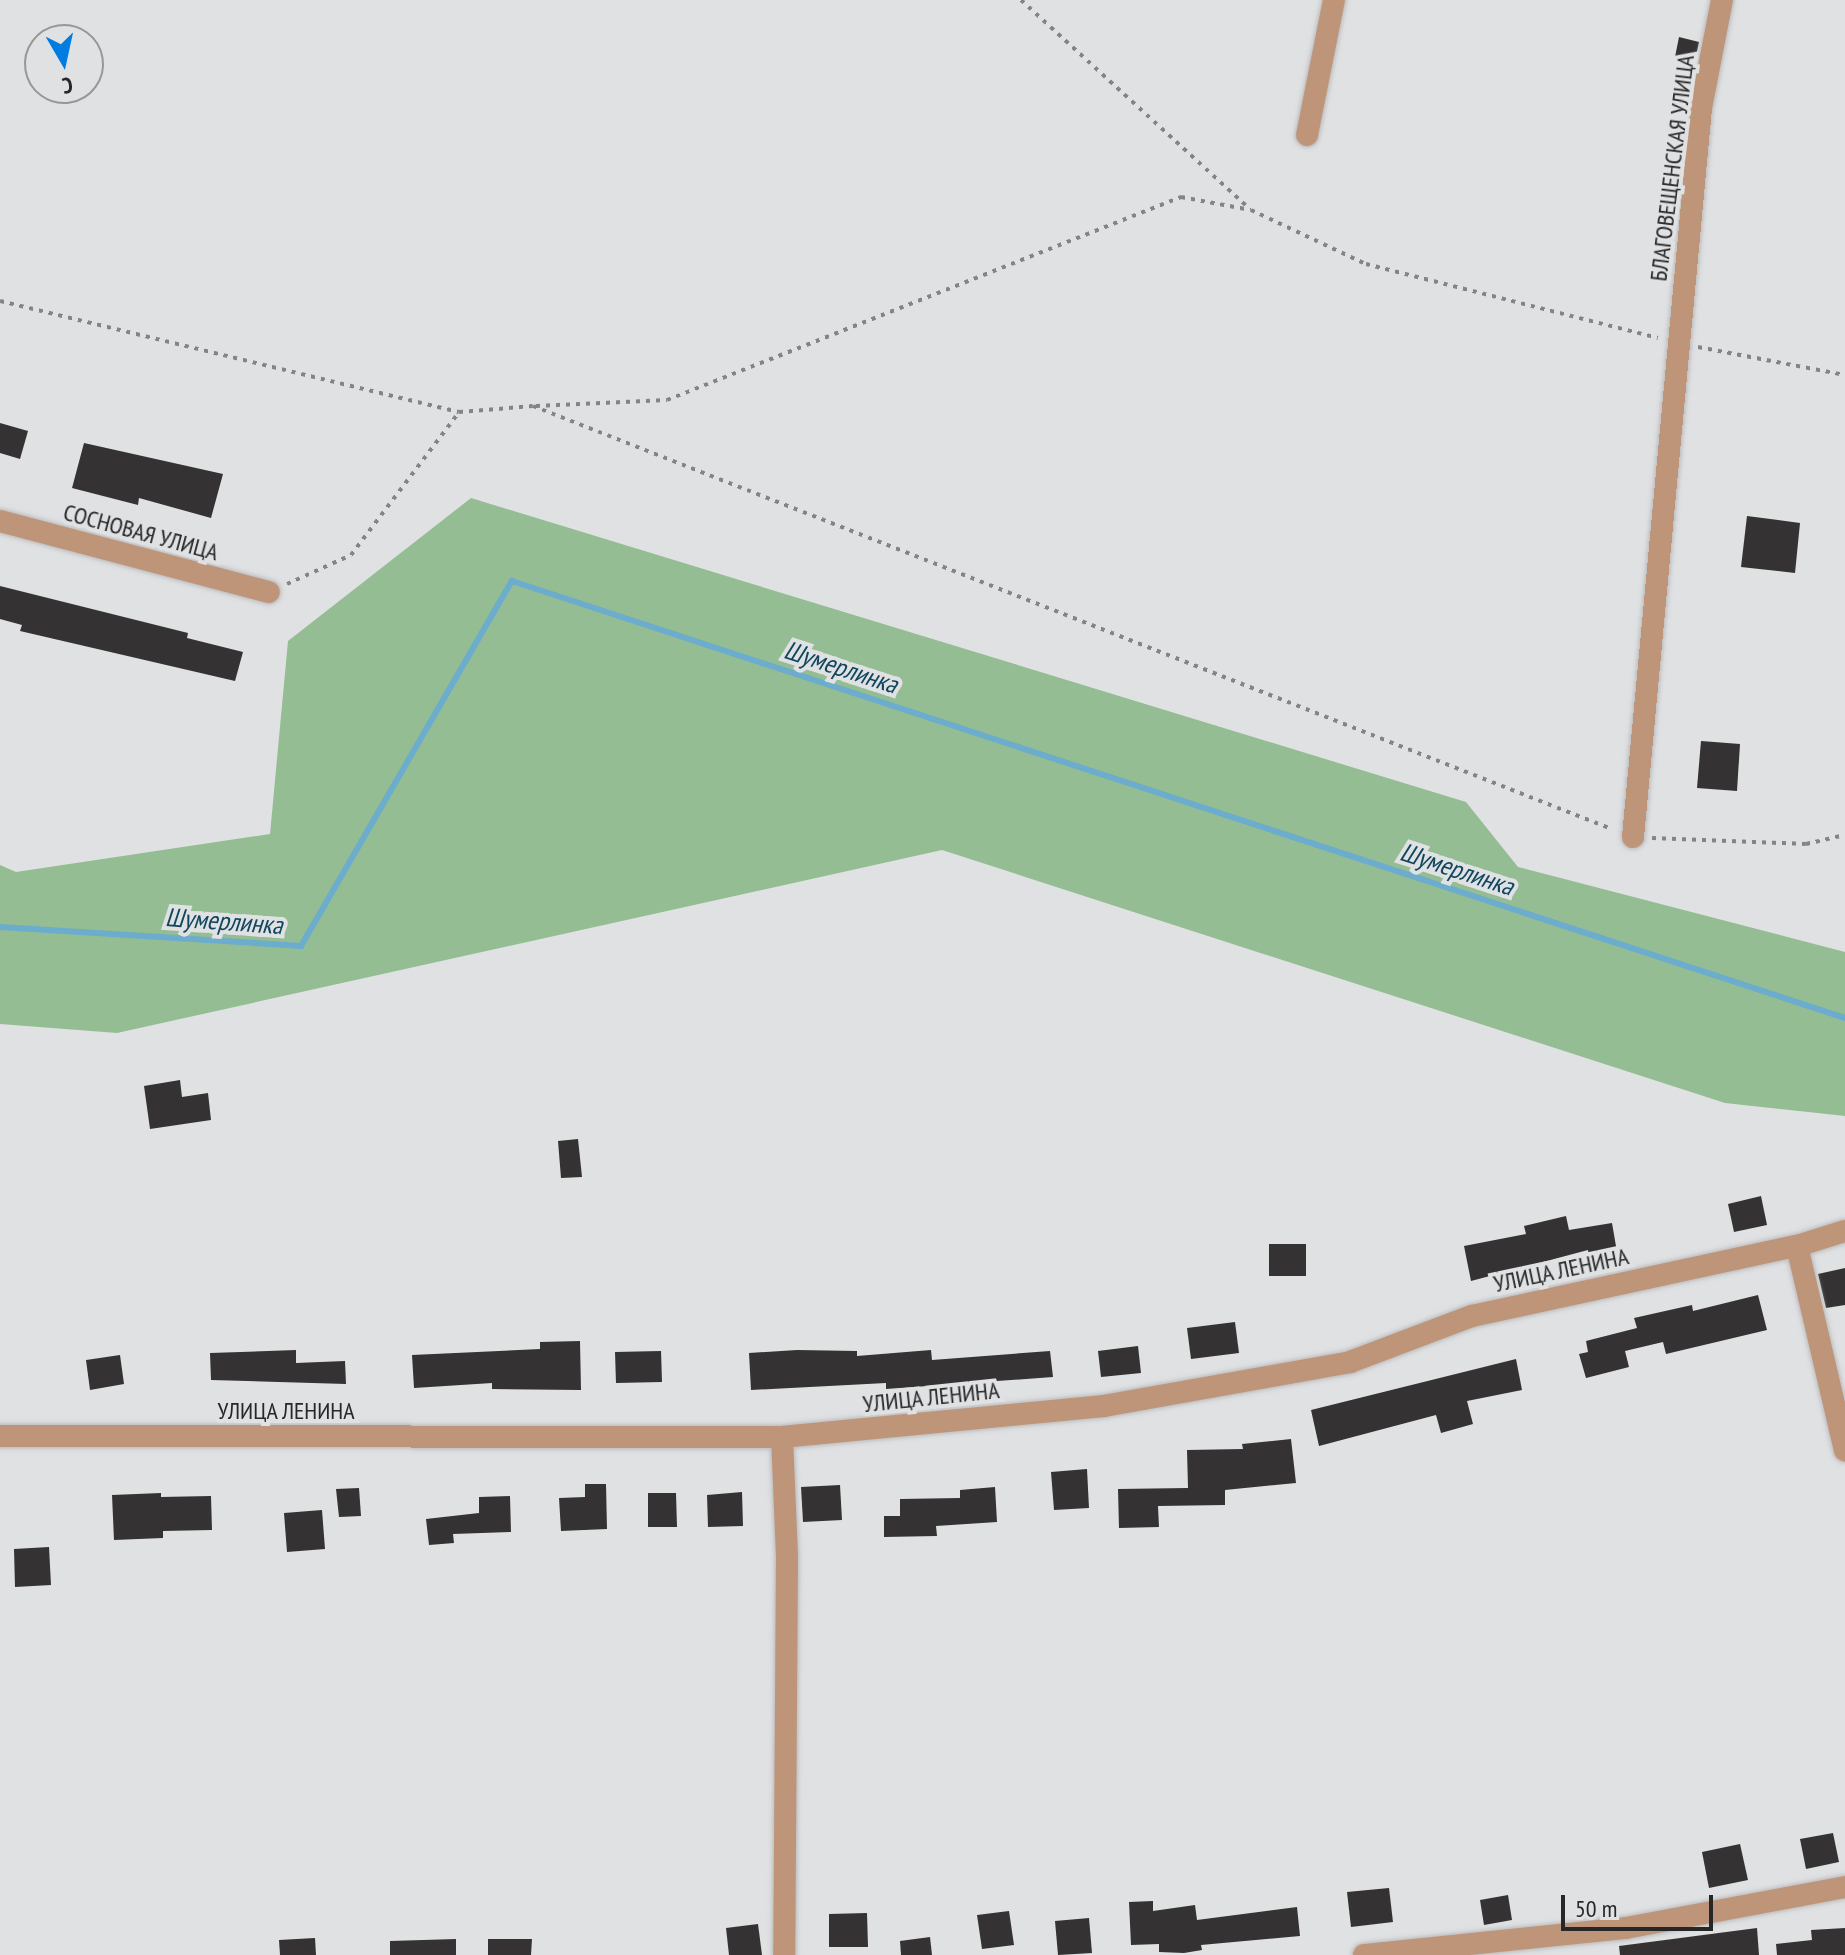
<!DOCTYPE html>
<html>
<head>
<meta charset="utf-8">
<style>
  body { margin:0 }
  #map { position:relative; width:1845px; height:1955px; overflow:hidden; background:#e0e1e3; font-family:"PT Sans Narrow",sans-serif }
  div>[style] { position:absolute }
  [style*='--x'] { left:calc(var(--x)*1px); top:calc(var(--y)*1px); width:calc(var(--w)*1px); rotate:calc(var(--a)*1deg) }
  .green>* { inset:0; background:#95bd93 }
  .stream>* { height:6px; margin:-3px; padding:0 3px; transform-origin:3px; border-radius:3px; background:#6caccd }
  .building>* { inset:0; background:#343233 }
  .path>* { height:4px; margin-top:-2px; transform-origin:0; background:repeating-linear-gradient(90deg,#838485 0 4px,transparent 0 10px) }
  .roads { filter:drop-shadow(0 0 2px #bbbcbe) drop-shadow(0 0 2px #bbbcbe) }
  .minor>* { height:22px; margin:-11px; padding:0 11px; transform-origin:11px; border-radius:11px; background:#be9579 }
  span { translate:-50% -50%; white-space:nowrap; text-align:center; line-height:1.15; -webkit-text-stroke:8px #e0e1e3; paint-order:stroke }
  .street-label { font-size:24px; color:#272728 }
  .water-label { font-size:26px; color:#11475e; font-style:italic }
  .north { position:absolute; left:24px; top:24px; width:80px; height:80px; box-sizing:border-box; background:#e0e1e3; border:2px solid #969798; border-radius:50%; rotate:171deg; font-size:22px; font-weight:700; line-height:32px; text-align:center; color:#272728 }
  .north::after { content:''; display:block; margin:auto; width:28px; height:36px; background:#007ce2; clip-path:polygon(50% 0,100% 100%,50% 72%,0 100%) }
  .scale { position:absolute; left:1561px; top:1895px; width:152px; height:36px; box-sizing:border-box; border:4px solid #272728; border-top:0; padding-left:10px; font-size:24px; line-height:28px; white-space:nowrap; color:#272728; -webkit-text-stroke:6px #e0e1e3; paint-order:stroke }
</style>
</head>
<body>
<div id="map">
  <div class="green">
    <div style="clip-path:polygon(471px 498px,1466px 802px,1518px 867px,1845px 952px,1845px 1116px,1725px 1103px,942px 850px,117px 1033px,0 1024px,0 865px,16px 872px,270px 834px,288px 641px)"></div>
  </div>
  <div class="stream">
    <div style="--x:0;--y:927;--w:302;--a:3.6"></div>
    <div style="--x:301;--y:946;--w:422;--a:-60"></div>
    <div style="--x:512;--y:581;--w:1403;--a:18.15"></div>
  </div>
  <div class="building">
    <div style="clip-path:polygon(1679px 37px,1699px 42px,1695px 61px,1675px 57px)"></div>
    <div style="clip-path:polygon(0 423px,28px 431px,20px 459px,0 453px)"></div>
    <div style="clip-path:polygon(84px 443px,223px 474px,211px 518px,139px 498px,138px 505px,72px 488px)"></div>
    <div style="clip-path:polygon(1747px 516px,1800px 523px,1795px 573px,1741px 567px)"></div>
    <div style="clip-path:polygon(0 586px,188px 633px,187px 638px,243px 652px,235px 681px,20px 631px,22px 625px,0 619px)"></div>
    <div style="clip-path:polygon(1701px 741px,1740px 744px,1737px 791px,1697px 788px)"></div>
    <div style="clip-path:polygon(180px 1080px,182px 1097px,208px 1093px,211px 1120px,150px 1129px,144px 1086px)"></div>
    <div style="clip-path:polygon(578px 1139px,582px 1177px,561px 1178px,558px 1141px)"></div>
    <div style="clip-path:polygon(1761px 1196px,1767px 1225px,1734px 1232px,1728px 1204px)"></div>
    <div style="clip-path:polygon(1566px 1216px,1569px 1230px,1612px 1223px,1617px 1252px,1589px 1257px,1588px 1250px,1471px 1281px,1464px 1246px,1526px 1234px,1524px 1226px)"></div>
    <div style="clip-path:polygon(1269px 1244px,1306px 1244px,1306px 1276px,1269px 1276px)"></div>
    <div style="clip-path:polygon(1845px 1268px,1845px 1305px,1826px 1308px,1818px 1274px)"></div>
    <div style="clip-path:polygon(1758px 1295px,1767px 1330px,1666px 1354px,1663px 1342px,1625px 1351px,1629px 1367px,1586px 1378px,1579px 1354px,1588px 1352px,1586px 1341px,1637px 1328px,1634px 1318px,1692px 1305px,1693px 1311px)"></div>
    <div style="clip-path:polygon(1235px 1322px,1239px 1353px,1191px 1359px,1187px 1328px)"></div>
    <div style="clip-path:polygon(580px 1341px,581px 1390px,492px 1389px,492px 1383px,414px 1388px,412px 1355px,540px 1349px,540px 1342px)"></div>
    <div style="clip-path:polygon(1138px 1346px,1141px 1373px,1101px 1377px,1098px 1351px)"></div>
    <div style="clip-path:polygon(296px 1350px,296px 1363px,345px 1361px,346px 1384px,211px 1380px,210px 1353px)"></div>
    <div style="clip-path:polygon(797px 1350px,857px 1351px,857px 1356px,931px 1350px,932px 1360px,1050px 1351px,1053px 1377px,886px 1389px,886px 1383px,751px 1390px,749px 1353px)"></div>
    <div style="clip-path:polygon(661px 1351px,662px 1382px,616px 1383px,615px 1352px)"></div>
    <div style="clip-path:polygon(120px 1355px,124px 1384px,90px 1390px,86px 1360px)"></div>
    <div style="clip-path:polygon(1516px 1359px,1522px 1390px,1467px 1401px,1473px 1424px,1441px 1433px,1436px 1415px,1319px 1446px,1311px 1410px)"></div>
    <div style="clip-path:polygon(1291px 1439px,1296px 1483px,1225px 1490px,1225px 1505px,1158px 1506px,1159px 1527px,1119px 1528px,1118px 1489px,1188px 1488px,1187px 1450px,1243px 1449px,1242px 1444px)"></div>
    <div style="clip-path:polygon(1087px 1469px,1089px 1508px,1054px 1510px,1051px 1472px)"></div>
    <div style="clip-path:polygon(585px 1484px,606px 1484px,607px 1529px,561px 1531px,559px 1498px,585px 1497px)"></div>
    <div style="clip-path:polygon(840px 1485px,842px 1520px,803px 1522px,801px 1487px)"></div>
    <div style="clip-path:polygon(995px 1487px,997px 1522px,936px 1526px,937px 1536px,884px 1537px,884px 1516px,900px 1516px,900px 1499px,960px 1498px,960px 1490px)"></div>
    <div style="clip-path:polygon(359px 1488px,361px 1516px,339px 1517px,336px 1489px)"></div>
    <div style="clip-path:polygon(742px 1492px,743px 1526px,708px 1527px,707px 1495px)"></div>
    <div style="clip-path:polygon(161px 1493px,161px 1497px,211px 1496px,212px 1530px,163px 1531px,163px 1538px,114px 1540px,112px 1495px)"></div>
    <div style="clip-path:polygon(648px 1493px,676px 1493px,677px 1527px,648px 1527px)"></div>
    <div style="clip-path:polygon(510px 1496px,511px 1532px,453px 1534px,454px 1543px,429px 1545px,426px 1519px,479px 1513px,479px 1497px)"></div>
    <div style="clip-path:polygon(322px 1510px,325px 1549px,287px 1552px,284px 1513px)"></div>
    <div style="clip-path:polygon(49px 1547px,51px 1585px,15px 1587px,14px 1549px)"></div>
    <div style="clip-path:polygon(1833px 1833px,1839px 1862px,1806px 1869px,1800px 1839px)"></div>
    <div style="clip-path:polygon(1740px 1844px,1748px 1880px,1709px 1888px,1702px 1852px)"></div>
    <div style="clip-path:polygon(1389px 1888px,1393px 1922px,1351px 1927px,1347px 1892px)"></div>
    <div style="clip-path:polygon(1508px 1895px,1512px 1920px,1484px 1925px,1480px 1900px)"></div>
    <div style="clip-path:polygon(1153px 1901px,1153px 1911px,1195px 1905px,1197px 1920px,1297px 1907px,1300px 1936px,1201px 1945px,1202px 1950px,1184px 1953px,1159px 1952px,1159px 1944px,1131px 1945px,1129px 1902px)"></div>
    <div style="clip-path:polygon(1009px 1911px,1014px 1945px,982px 1949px,977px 1915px)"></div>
    <div style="clip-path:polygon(867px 1913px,868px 1947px,829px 1947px,829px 1914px)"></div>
    <div style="clip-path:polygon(1089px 1918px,1092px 1953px,1058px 1955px,1055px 1921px)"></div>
    <div style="clip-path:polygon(758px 1924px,762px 1955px,729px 1955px,726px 1928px)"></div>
    <div style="clip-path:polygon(1757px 1928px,1759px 1955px,1620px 1955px,1619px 1946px)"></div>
    <div style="clip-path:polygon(1845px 1928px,1845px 1955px,1777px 1955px,1776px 1944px,1812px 1940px,1811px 1930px)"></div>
    <div style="clip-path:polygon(930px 1937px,932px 1955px,901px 1955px,900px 1941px)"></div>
    <div style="clip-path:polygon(315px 1938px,316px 1955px,280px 1955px,279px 1940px)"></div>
    <div style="clip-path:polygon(456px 1939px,456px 1955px,390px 1955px,390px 1941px)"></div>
    <div style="clip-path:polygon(488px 1939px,532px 1939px,531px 1955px,488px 1955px)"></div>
  </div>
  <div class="path">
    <div style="--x:1021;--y:0;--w:309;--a:42.4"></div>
    <div style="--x:0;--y:301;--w:472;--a:13.6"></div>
    <div style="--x:459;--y:412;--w:74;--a:-4.6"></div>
    <div style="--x:533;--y:406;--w:1159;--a:21.41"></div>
    <div style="--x:1698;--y:347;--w:150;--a:10.8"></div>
    <div style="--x:536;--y:406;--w:131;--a:-2.6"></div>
    <div style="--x:667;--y:400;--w:553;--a:-21.55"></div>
    <div style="--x:1181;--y:197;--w:71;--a:10.5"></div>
    <div style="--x:1251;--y:210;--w:127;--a:25.2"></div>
    <div style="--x:1366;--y:264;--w:301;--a:14.2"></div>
    <div style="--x:287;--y:584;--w:70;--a:-24.4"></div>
    <div style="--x:351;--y:555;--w:179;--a:-52.9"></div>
    <div style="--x:1652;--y:838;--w:154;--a:2.2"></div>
    <div style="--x:1806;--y:844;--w:40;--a:-13"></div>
  </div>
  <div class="roads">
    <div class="minor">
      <div style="--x:1307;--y:135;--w:138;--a:-78.7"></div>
      <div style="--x:0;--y:521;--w:278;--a:14.8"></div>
      <div style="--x:1633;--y:837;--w:732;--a:-84.67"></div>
      <div style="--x:1701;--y:108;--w:110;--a:-79"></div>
      <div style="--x:1797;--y:1246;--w:210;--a:76.8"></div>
      <div style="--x:0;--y:1436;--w:782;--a:0.07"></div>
      <div style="--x:782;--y:1437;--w:323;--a:-5.5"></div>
      <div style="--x:1104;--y:1406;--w:250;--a:-10.1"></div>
      <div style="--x:1350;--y:1362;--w:130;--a:-20.7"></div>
      <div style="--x:1472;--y:1316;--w:332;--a:-12.2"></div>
      <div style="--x:1797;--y:1246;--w:50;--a:-17.4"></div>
      <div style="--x:782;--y:1437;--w:121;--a:87.6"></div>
      <div style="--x:787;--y:1558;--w:397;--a:90.4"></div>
      <div style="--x:1364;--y:1955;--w:263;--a:-5.9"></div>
      <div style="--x:1626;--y:1928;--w:223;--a:-10.6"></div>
    </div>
  </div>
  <div class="street-label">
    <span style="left:1672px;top:168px;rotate:-83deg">БЛАГОВЕЩЕНСКАЯ УЛИЦА</span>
    <span style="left:141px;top:532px;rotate:15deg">СОСНОВАЯ УЛИЦА</span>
    <span style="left:1561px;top:1270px;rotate:-12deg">УЛИЦА ЛЕНИНА</span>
    <span style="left:931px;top:1397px;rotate:-6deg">УЛИЦА ЛЕНИНА</span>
    <span style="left:286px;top:1411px">УЛИЦА ЛЕНИНА</span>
  </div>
  <div class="water-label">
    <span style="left:841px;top:667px;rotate:18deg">Шумерлинка</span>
    <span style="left:1457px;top:869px;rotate:18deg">Шумерлинка</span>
    <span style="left:224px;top:921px;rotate:4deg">Шумерлинка</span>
  </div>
  <div class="north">С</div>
  <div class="scale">50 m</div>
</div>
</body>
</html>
